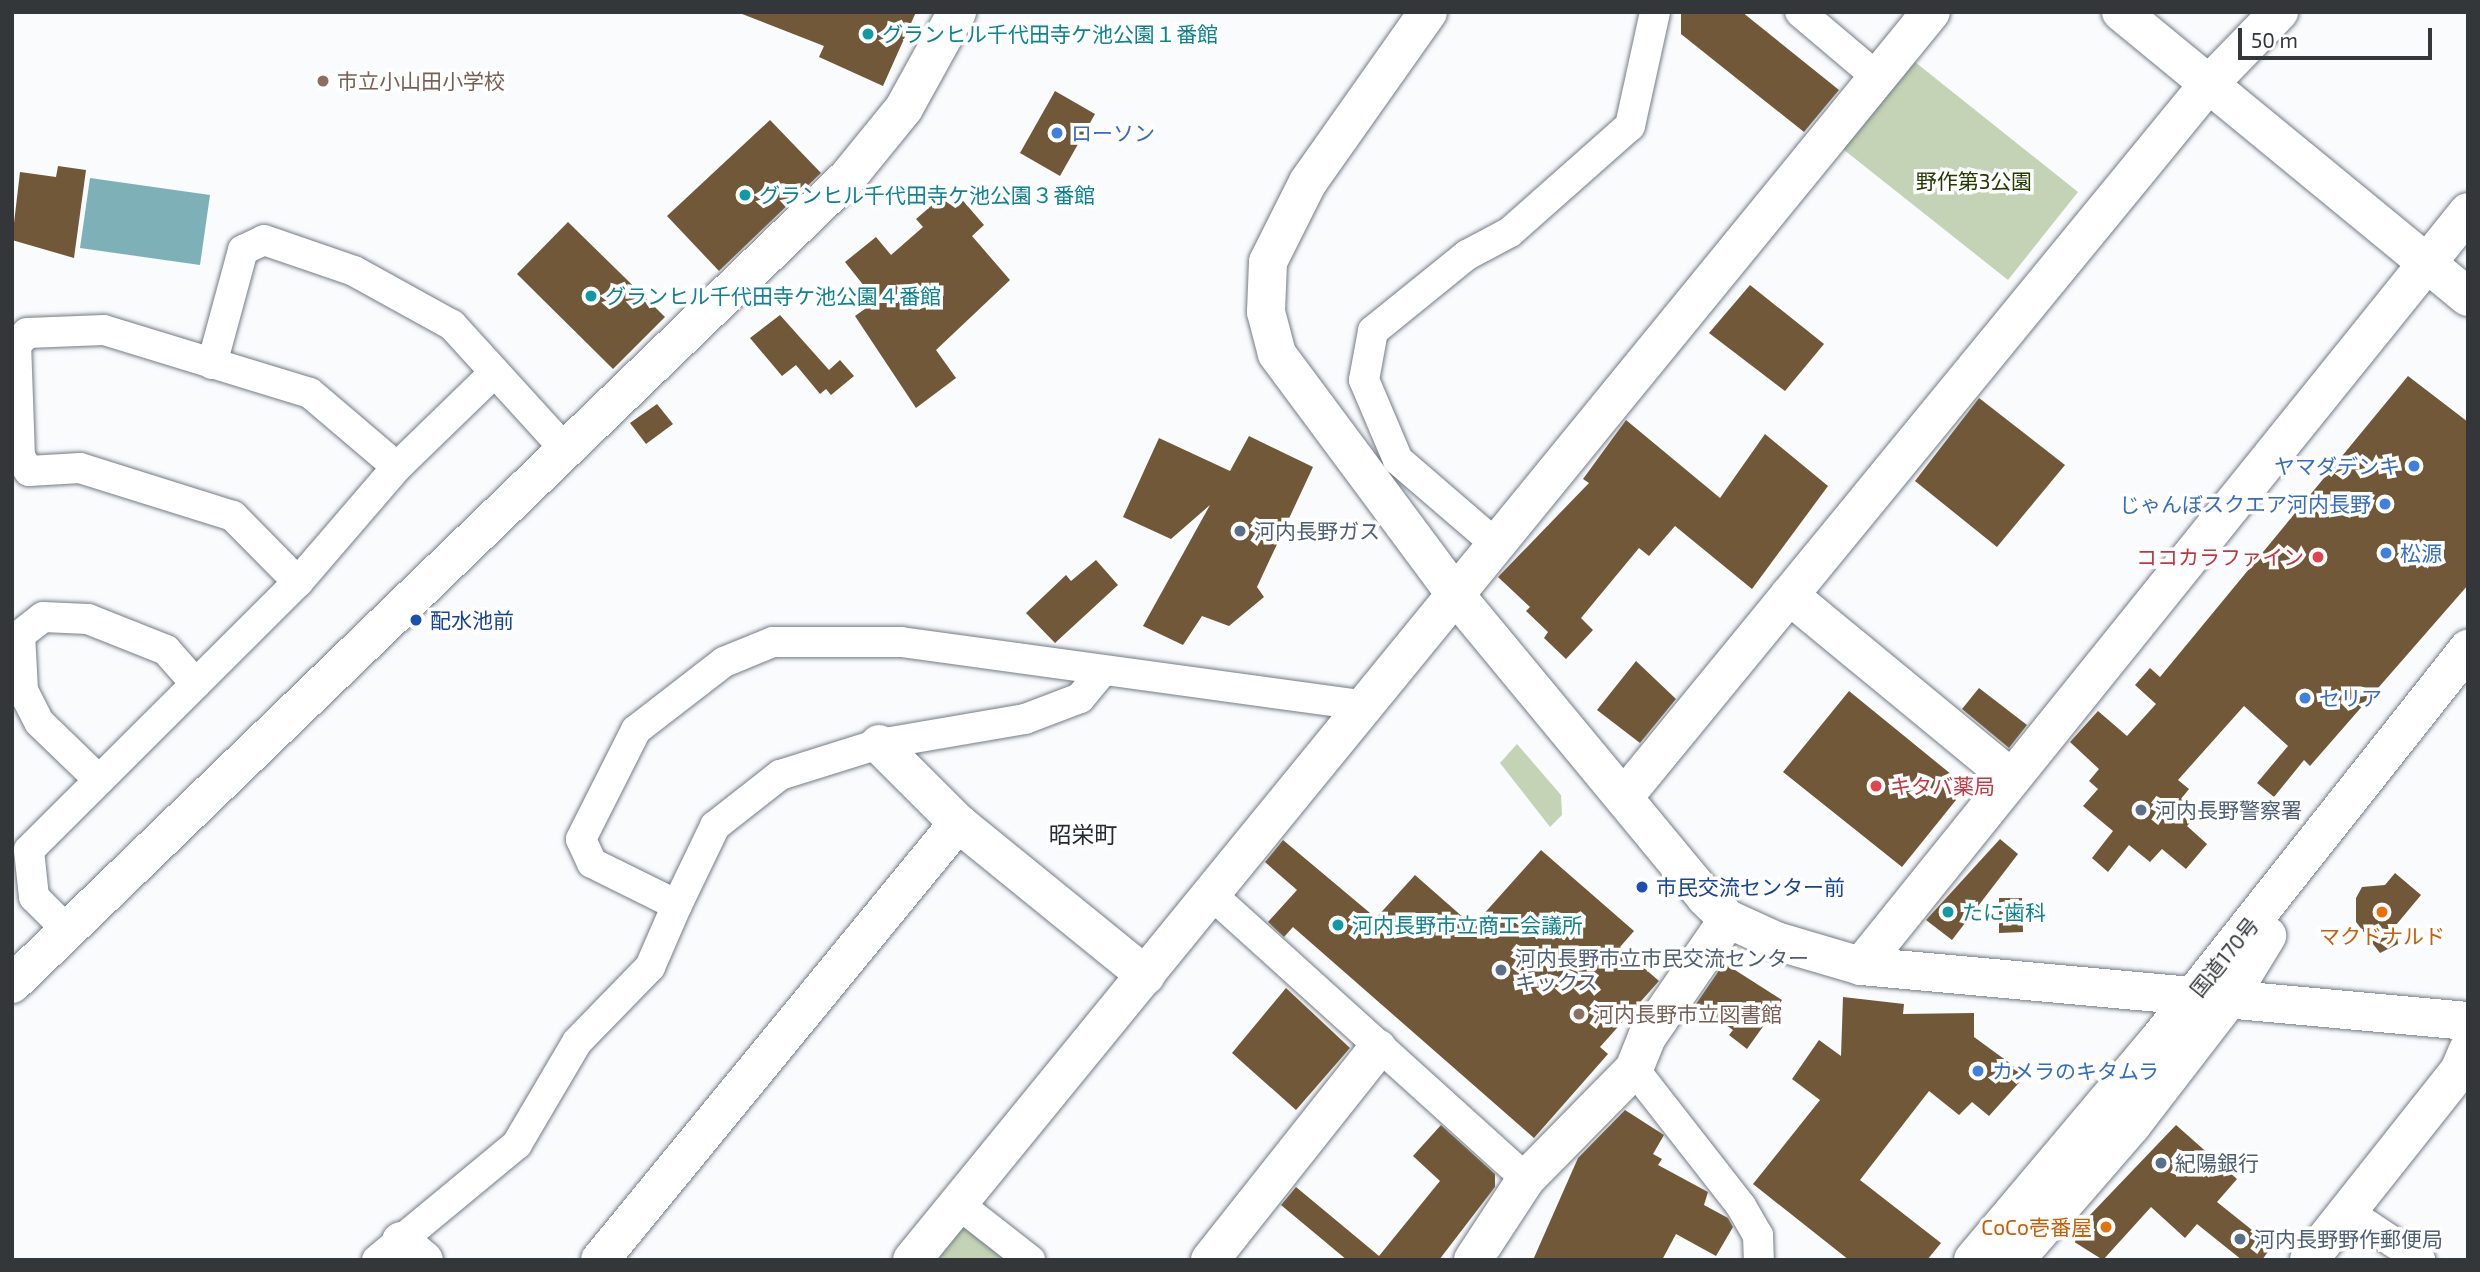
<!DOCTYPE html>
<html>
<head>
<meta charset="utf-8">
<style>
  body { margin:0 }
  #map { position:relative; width:2480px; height:1272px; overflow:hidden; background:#f9fbfd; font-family:"Exo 2","Noto Sans JP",sans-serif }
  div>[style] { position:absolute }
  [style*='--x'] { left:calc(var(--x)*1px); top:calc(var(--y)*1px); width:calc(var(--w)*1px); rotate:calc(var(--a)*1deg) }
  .green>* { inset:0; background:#c4d3b5 }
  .water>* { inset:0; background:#7db1b7 }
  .building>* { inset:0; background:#705838 }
  .roads { filter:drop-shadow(0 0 2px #747c85) drop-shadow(0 0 2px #747c85) }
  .street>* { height:30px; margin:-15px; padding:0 15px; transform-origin:15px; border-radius:15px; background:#fff }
  .secondary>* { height:38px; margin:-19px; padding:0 19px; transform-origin:19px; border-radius:19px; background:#fff }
  .highway>* { height:38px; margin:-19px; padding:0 19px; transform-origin:19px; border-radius:19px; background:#fff }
  .dots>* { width:19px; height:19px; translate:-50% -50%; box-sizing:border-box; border:4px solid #fff; border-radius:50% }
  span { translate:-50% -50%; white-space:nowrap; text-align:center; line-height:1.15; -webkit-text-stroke:7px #fff; paint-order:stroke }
  .culture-label { font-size:21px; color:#0d838f }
  .left { translate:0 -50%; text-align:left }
  .education-label { font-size:21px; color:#785e54 }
  .shop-label { font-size:21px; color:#366cbe }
  .right { translate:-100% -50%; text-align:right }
  .park-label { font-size:21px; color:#243900 }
  .service-label { font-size:21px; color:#4e5e75 }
  .health-label { font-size:21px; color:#be3a42 }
  .transit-label { font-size:21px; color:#164399 }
  .food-label { font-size:21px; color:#c56008 }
  .street-label { font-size:21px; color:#33373a }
  .neighbourhood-label { font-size:23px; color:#242b32 }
  .frame { position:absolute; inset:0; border:14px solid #33373a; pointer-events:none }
  .scale { position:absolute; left:2238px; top:28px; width:194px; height:32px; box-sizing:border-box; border:4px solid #33373a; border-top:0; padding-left:9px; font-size:21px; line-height:24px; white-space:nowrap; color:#33373a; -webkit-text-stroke:5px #fff; paint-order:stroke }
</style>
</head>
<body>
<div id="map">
  <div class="green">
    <div style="clip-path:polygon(1905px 54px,2078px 192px,2008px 280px,1834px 142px)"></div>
    <div style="clip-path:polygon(1517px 744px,1561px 795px,1562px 815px,1550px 827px,1500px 763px)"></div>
    <div style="clip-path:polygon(959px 1221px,1006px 1260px,929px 1260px)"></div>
  </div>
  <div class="water">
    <div style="clip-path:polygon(90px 178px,210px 195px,200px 265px,80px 248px)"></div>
  </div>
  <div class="building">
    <div style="clip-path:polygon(737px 12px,916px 12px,883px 86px,819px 57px,824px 46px)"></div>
    <div style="clip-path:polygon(1681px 12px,1742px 12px,1839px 90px,1804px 132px,1681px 34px)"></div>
    <div style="clip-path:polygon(1055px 91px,1095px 114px,1060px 176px,1020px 153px)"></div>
    <div style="clip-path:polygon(770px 120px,821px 173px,719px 271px,667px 216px)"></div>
    <div style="clip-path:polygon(58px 166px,86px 170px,74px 258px,12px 240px,20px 172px,56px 177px)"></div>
    <div style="clip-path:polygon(952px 188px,984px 225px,972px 236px,1010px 280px,936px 350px,956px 378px,916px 408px,855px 316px,876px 301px,845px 262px,876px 237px,891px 255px,923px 227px,916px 219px)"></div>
    <div style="clip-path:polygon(568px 222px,665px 317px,613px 369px,517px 274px)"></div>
    <div style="clip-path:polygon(1750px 285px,1824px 344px,1785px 391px,1709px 333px)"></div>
    <div style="clip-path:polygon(780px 315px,829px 370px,840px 360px,854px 376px,831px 395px,826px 389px,820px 394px,796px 365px,782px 376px,750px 338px)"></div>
    <div style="clip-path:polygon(2408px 376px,2468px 422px,2468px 585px,2310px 766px,2304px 760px,2274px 797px,2257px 783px,2288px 746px,2244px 706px,2178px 780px,2189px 789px,2181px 799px,2198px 814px,2187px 826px,2207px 844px,2186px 869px,2162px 849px,2150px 862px,2129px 845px,2108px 872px,2092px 858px,2113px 831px,2083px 806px,2098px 789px,2089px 781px,2099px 769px,2070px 742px,2098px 711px,2127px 736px,2156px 704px,2135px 685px,2150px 668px,2160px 677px)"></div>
    <div style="clip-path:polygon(1979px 398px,2065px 465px,1997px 547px,1915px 481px)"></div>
    <div style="clip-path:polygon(657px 404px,673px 424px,646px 444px,630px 423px)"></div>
    <div style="clip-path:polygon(1626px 420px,1720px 498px,1765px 434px,1828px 486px,1752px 589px,1675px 526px,1649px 556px,1639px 548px,1581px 618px,1593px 630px,1566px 659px,1544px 638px,1548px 632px,1526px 611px,1530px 607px,1498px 577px,1589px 483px,1583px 479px)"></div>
    <div style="clip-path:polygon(1249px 436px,1313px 467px,1257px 587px,1264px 597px,1229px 626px,1202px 616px,1183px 645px,1143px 626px,1210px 505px,1171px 539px,1123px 517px,1159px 438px,1230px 471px)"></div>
    <div style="clip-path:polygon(1096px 560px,1118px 585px,1055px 643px,1026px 613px,1066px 575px,1071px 581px)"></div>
    <div style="clip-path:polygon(1636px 661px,1676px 699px,1640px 743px,1597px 710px)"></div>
    <div style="clip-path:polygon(1979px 688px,2027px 725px,2009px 748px,1962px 709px)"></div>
    <div style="clip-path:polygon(1849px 691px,1957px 779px,1946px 792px,1956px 800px,1902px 867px,1783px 772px)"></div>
    <div style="clip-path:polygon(2000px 839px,2018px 854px,1952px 940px,1926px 920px)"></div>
    <div style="clip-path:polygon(1283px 840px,1376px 918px,1415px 875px,1473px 926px,1541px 850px,1634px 931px,1620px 947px,1659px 981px,1600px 1047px,1608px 1054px,1534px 1138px,1293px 927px,1284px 937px,1268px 922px,1297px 890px,1265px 862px)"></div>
    <div style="clip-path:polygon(2395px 873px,2421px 895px,2396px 925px,2398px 944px,2380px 953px,2356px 922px,2356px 898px,2362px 887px,2385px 885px)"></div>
    <div style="clip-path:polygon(1999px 898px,2022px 898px,2023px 932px,1999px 933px)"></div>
    <div style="clip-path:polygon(1724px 963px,1782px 1000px,1747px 1049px,1729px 1035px,1733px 1030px,1696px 1004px)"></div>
    <div style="clip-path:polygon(1286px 988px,1350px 1048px,1296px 1110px,1232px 1053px)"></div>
    <div style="clip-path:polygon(1843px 997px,1904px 1004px,1903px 1014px,1974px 1013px,1974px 1037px,2026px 1075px,1989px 1116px,1972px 1102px,1959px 1115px,1929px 1091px,1860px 1180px,1941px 1243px,1927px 1260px,1849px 1260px,1753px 1184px,1820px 1100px,1792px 1079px,1819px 1040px,1841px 1056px)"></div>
    <div style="clip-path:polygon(1625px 1110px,1664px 1135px,1653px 1154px,1662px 1159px,1658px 1165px,1708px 1192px,1704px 1205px,1728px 1218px,1733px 1227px,1716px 1256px,1676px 1234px,1662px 1260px,1533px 1260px,1578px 1158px)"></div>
    <div style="clip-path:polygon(1441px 1125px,1495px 1174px,1495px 1187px,1439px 1260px,1347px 1260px,1281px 1205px,1296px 1187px,1379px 1256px,1440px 1181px,1413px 1156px)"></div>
    <div style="clip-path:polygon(2176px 1125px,2237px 1179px,2217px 1202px,2272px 1246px,2262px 1260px,2242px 1260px,2197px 1224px,2185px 1238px,2151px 1207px,2103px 1260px,2068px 1238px)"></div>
  </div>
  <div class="roads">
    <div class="street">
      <div style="--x:1800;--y:12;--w:102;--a:40.2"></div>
      <div style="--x:212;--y:364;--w:118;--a:-74.8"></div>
      <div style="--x:243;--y:250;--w:23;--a:-25"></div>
      <div style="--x:264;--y:240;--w:95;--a:19"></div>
      <div style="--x:354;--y:271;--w:112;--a:28.9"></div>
      <div style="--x:452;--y:325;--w:166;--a:47.7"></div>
      <div style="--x:1498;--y:546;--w:132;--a:-139.3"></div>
      <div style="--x:1398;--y:460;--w:87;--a:-113"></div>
      <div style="--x:1364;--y:380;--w:50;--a:-79.6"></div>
      <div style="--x:1373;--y:331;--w:121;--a:-39"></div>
      <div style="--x:1467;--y:255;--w:49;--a:-28.1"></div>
      <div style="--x:1510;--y:232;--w:160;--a:-41.5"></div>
      <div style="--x:1630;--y:126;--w:117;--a:-77.6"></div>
      <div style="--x:298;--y:582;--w:93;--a:-134.6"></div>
      <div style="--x:233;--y:516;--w:160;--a:-162.6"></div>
      <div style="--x:80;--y:468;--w:51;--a:176.6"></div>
      <div style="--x:29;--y:471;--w:17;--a:-123"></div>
      <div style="--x:20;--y:457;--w:112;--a:-92"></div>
      <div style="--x:16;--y:345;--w:16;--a:-47"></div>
      <div style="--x:27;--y:333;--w:77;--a:-2.2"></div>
      <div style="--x:104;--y:330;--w:215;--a:17"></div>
      <div style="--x:310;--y:393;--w:114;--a:40.4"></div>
      <div style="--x:99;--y:780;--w:83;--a:-136"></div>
      <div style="--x:39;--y:722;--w:36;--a:-117"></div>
      <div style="--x:23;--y:690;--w:55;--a:-93.1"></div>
      <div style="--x:20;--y:635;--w:29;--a:-38"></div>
      <div style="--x:43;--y:617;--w:45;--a:2.5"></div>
      <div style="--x:88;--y:619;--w:84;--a:21.7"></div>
      <div style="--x:166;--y:650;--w:45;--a:48.6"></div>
      <div style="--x:1213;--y:896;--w:422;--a:42.1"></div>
      <div style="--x:677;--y:905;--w:88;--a:-64.3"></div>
      <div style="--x:715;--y:826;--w:83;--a:-38.1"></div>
      <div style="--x:780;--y:775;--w:104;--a:-17.4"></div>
      <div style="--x:879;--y:744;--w:148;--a:-9.7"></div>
      <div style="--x:1025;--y:719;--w:59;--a:-20.9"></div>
      <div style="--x:1080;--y:698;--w:34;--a:-50"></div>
      <div style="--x:66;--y:929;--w:45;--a:-135"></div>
      <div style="--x:34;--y:897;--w:47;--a:-96.1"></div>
      <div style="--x:29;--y:850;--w:380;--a:-44.9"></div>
      <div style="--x:298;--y:582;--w:152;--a:-49.3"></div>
      <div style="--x:397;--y:467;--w:134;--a:-44.1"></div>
      <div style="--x:1634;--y:1069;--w:174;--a:52"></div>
      <div style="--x:1741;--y:1206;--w:34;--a:60"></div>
      <div style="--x:1758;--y:1235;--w:25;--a:88"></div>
      <div style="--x:957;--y:1203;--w:93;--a:38"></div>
      <div style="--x:2348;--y:1212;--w:87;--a:33.7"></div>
      <div style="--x:377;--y:1260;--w:182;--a:-39.6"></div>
      <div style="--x:517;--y:1144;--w:118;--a:-59.5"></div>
      <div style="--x:577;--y:1042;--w:105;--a:-45.8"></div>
      <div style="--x:650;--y:967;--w:68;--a:-66.5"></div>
      <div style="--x:677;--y:905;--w:95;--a:-153.7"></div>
      <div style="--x:592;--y:863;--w:26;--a:-115"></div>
      <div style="--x:581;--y:839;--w:122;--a:-63.2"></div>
      <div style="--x:636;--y:730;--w:111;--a:-37.7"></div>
      <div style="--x:724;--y:662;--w:53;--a:-22.2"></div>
      <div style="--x:773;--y:642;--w:128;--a:0"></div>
      <div style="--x:901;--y:642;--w:466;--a:7.8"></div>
    </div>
    <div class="secondary">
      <div style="--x:1428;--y:12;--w:208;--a:125.2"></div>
      <div style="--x:1308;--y:182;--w:89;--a:116.6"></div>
      <div style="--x:1268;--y:262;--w:50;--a:92.3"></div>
      <div style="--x:1266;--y:312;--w:43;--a:75.3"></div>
      <div style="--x:1277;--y:354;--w:304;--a:53.4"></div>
      <div style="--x:1458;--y:598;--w:388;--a:50.4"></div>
      <div style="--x:1705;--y:897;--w:32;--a:44"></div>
      <div style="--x:1728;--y:919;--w:53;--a:24.6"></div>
      <div style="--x:1776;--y:941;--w:89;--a:16.4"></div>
      <div style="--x:1861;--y:966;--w:609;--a:5.18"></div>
      <div style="--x:2121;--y:12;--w:449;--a:39.4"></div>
      <div style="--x:1789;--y:595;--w:288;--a:39.5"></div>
      <div style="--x:879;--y:744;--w:112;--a:45"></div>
      <div style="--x:958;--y:823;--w:242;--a:39.1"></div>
      <div style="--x:1624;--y:797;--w:918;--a:-50.66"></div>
      <div style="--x:2206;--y:87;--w:105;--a:-45.8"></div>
      <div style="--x:1861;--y:966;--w:968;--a:-51.16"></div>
      <div style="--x:12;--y:984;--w:1162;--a:-43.99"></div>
      <div style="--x:848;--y:177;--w:89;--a:-50.9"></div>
      <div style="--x:904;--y:108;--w:110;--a:-61.1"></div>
      <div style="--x:401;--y:1241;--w:30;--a:40"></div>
      <div style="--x:600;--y:1260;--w:565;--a:-50.67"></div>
      <div style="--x:912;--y:1260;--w:1611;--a:-50.77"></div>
      <div style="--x:1210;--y:1260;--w:270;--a:-51.6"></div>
      <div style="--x:1473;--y:1260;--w:97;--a:-56.8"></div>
      <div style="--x:1526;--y:1179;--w:154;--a:-45.5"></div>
      <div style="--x:1634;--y:1069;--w:35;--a:-68"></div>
      <div style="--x:1647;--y:1037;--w:143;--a:-55.5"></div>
      <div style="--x:2309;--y:1260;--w:241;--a:-51.6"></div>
      <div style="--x:2459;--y:1071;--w:23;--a:-67"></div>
    </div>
    <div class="highway">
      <div style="--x:1973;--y:1260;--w:284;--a:-49.9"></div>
      <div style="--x:2156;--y:1043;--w:503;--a:-51.63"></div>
      <div style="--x:2015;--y:1260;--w:179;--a:-49.1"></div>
      <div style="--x:2132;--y:1125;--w:154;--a:-52.4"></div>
      <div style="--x:2226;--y:1003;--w:79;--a:-58.5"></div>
    </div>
  </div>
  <div class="dots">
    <div style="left:868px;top:34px;background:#0f9aa8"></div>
    <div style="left:323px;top:81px;background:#8d6e63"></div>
    <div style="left:1057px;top:133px;background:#3f7fe0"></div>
    <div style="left:745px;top:195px;background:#0f9aa8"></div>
    <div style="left:591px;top:296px;background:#0f9aa8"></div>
    <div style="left:2414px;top:466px;background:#3f7fe0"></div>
    <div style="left:2385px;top:504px;background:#3f7fe0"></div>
    <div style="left:1240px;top:531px;background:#5c6f8a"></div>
    <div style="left:2386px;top:553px;background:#3f7fe0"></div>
    <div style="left:2318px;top:557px;background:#e0444e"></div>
    <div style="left:416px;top:620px;background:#1a4fb4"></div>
    <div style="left:2305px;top:698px;background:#3f7fe0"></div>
    <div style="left:1876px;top:786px;background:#e0444e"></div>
    <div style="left:2141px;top:810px;background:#5c6f8a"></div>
    <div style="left:1642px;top:887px;background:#1a4fb4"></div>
    <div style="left:1948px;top:912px;background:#0f9aa8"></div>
    <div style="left:2382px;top:912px;background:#e8710a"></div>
    <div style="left:1338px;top:925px;background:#0f9aa8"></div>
    <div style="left:1501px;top:970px;background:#5c6f8a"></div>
    <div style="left:1579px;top:1014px;background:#8d6e63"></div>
    <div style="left:1978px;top:1071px;background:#3f7fe0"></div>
    <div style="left:2161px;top:1163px;background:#5c6f8a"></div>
    <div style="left:2106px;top:1227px;background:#e8710a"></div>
    <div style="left:2240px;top:1239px;background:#5c6f8a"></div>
  </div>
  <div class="culture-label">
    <span class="left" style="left:882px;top:34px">グランヒル千代田寺ケ池公園１番館</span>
    <span class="left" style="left:759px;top:195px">グランヒル千代田寺ケ池公園３番館</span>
    <span class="left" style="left:605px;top:296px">グランヒル千代田寺ケ池公園４番館</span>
    <span class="left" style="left:1962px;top:912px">たに歯科</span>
    <span class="left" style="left:1352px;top:925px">河内長野市立商工会議所</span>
  </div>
  <div class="education-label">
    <span class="left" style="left:337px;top:81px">市立小山田小学校</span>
    <span class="left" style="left:1593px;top:1014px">河内長野市立図書館</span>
  </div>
  <div class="shop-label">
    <span class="left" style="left:1071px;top:133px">ローソン</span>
    <span class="right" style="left:2400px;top:466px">ヤマダデンキ</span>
    <span class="right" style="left:2371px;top:504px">じゃんぼスクエア河内長野</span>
    <span class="left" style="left:2400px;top:553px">松源</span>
    <span class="left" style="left:2319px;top:698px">セリア</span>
    <span class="left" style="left:1992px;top:1071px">カメラのキタムラ</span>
  </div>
  <div class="park-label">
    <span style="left:1974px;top:181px">野作第3公園</span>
  </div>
  <div class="service-label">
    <span class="left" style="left:1254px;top:531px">河内長野ガス</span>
    <span class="left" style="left:2155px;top:810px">河内長野警察署</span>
    <span class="left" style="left:1515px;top:970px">河内長野市立市民交流センター<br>キックス</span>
    <span class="left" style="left:2175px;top:1163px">紀陽銀行</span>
    <span class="left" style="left:2254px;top:1239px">河内長野野作郵便局</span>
  </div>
  <div class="health-label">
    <span class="right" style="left:2304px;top:557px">ココカラファイン</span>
    <span class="left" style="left:1890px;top:786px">キタバ薬局</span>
  </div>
  <div class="transit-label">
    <span class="left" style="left:430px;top:620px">配水池前</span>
    <span class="left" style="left:1656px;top:887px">市民交流センター前</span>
  </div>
  <div class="food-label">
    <span style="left:2382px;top:936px">マクドナルド</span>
    <span class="right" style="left:2092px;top:1227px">CoCo壱番屋</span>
  </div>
  <div class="street-label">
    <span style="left:2224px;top:957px;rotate:-51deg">国道170号</span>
  </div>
  <div class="neighbourhood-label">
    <span style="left:1083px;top:834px">昭栄町</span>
  </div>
  <div class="frame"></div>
  <div class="scale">50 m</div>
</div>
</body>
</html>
